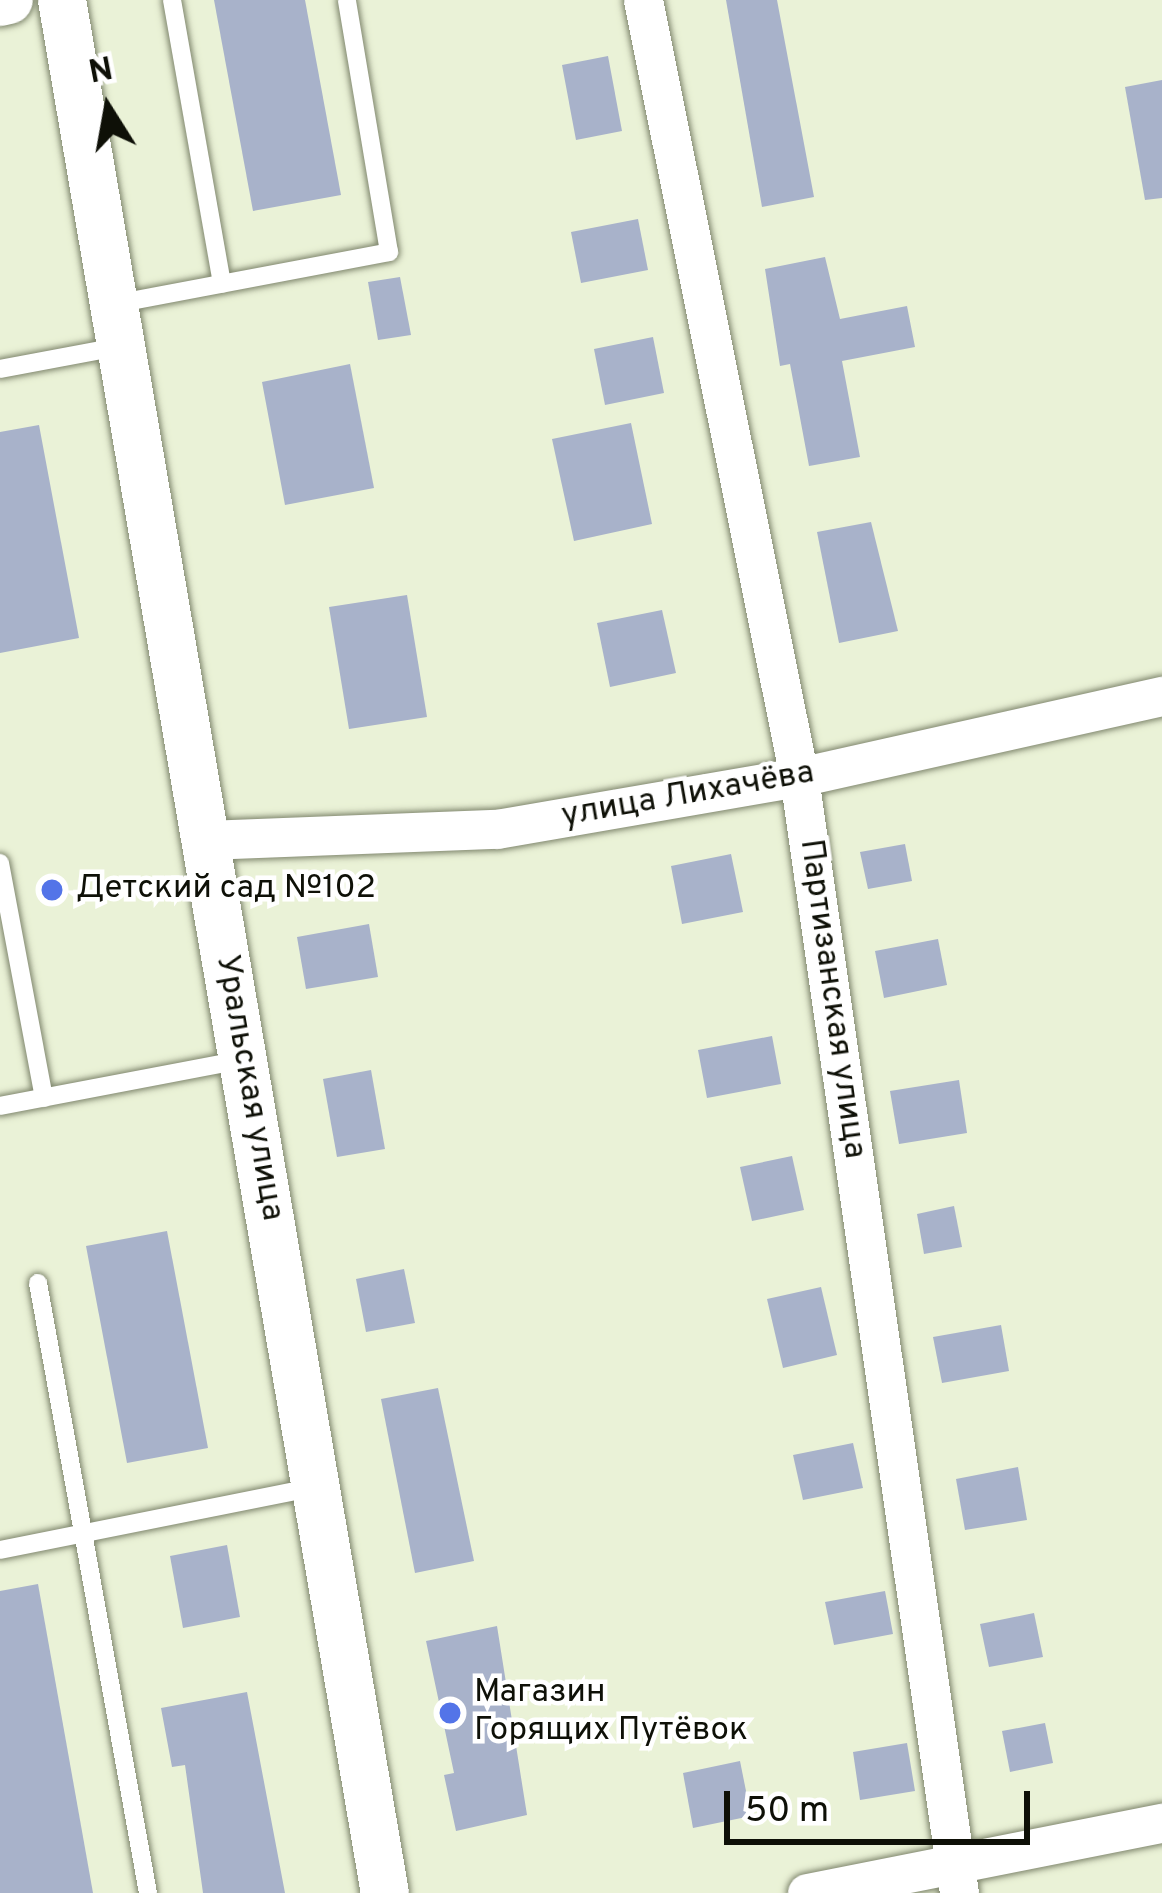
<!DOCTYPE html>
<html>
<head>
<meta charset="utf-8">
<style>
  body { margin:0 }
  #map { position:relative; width:1162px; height:1893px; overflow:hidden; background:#eaf2d7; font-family:Overpass,sans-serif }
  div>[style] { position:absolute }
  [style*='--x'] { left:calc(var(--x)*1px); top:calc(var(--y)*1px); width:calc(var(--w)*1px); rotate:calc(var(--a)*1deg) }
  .building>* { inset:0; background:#a8b2ca }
  .roads { filter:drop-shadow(0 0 3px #80876e) drop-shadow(0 0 3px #80876e) }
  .service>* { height:18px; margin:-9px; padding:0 9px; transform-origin:9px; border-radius:9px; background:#fff }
  .minor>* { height:39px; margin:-19.5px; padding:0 19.5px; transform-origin:19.5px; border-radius:19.5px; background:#fff }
  .tertiary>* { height:48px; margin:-24px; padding:0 24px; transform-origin:24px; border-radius:24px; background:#fff }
  .dots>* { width:33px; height:33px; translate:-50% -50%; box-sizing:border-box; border:6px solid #fff; border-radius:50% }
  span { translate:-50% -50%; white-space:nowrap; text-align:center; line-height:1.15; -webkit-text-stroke:9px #fff; paint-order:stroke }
  .street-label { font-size:33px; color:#0e1007 }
  .poi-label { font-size:33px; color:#0e1007 }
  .left { translate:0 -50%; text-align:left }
  .north { position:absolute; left:48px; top:48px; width:120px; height:120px; -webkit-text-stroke:9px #fff; paint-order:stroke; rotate:349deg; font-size:33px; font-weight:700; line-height:48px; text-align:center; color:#0e1007 }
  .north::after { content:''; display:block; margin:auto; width:42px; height:54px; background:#0e1007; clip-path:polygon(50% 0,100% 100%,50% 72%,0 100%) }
  .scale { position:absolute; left:724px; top:1791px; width:306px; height:54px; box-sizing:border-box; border:6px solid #0e1007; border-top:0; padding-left:15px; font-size:36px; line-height:42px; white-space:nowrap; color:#0e1007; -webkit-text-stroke:9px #fff; paint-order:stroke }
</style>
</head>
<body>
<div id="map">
  <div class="building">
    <div style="clip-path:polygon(214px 0,305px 0,341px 195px,253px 211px)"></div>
    <div style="clip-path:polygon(726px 0,777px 0,814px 197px,762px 207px)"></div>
    <div style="clip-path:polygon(608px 56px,622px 131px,576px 140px,562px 65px)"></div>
    <div style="clip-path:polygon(1162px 80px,1162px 198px,1145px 200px,1125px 87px)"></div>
    <div style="clip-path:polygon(638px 219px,648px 270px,581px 283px,571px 232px)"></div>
    <div style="clip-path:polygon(825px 257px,840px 319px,907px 306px,915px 347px,842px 361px,860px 457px,809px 466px,790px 364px,780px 366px,765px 269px)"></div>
    <div style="clip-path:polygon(400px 277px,411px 335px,378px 340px,368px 282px)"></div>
    <div style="clip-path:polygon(653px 337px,664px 393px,605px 405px,594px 349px)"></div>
    <div style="clip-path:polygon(350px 364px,374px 488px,285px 505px,262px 382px)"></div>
    <div style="clip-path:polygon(631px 423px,652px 524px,574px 541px,552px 439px)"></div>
    <div style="clip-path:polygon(39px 425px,79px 638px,0 653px,0 432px)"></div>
    <div style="clip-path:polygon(871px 522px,898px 631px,839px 643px,817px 532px)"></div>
    <div style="clip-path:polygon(407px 595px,427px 717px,349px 729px,329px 607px)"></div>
    <div style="clip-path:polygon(662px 610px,676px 673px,610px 687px,597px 623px)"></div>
    <div style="clip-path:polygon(905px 844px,912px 881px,868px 889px,860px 852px)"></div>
    <div style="clip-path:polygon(731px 854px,743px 912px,682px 924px,671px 866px)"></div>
    <div style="clip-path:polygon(369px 924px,378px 977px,306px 989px,297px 937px)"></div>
    <div style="clip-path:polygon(938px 939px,947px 985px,884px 998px,875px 951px)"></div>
    <div style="clip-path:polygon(772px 1036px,781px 1084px,707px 1098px,698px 1050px)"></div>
    <div style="clip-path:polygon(371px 1070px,385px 1149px,337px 1157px,323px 1079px)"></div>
    <div style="clip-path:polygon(959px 1080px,967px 1133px,899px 1144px,890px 1091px)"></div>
    <div style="clip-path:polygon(792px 1156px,804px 1210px,752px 1221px,740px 1167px)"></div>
    <div style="clip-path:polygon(954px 1206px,962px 1247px,924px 1254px,917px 1214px)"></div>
    <div style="clip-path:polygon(167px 1231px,208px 1448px,127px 1463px,86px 1246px)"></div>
    <div style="clip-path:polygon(404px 1269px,415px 1323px,366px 1332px,356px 1279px)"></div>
    <div style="clip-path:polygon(821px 1287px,837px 1355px,783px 1368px,767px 1299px)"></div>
    <div style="clip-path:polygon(1001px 1325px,1009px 1371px,942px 1383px,933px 1337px)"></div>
    <div style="clip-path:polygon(438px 1388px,474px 1561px,415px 1573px,381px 1399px)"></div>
    <div style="clip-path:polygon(853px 1443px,863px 1488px,803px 1500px,793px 1455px)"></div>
    <div style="clip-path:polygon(1018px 1467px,1027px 1520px,965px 1530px,956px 1479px)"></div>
    <div style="clip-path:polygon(227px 1545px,240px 1617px,183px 1628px,170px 1556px)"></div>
    <div style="clip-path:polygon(38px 1584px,93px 1893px,0 1893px,0 1591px)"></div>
    <div style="clip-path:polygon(885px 1591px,893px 1634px,834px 1645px,825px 1602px)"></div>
    <div style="clip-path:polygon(1034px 1613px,1043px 1657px,989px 1667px,980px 1624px)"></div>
    <div style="clip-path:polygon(497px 1626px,527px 1815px,456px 1831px,444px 1775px,454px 1773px,426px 1641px)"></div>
    <div style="clip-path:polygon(247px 1692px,285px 1893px,203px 1893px,185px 1765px,172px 1767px,161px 1708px)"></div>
    <div style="clip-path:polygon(1045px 1723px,1053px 1763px,1010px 1772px,1002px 1731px)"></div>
    <div style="clip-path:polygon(907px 1743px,915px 1791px,860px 1800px,853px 1752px)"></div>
    <div style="clip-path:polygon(740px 1761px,751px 1816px,693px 1828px,683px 1773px)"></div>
  </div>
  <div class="roads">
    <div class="service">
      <div style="--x:172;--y:0;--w:288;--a:80"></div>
      <div style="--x:115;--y:304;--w:279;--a:-10.7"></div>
      <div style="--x:389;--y:252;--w:255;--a:-99.5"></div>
      <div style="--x:0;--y:369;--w:119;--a:-10.6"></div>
      <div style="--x:0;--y:863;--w:239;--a:79.4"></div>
      <div style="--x:0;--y:1106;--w:246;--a:-10.8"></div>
      <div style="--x:38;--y:1283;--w:620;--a:79.78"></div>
      <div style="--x:0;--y:1550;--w:321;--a:-11.3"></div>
    </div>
    <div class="minor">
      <div style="--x:643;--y:0;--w:793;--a:78.65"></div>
      <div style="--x:799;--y:777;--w:1127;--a:81.84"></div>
      <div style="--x:206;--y:840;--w:291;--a:-2.2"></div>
      <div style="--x:497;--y:829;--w:306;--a:-9.8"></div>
      <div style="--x:799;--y:777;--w:372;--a:-12.6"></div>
      <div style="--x:807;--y:1893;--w:362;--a:-11.2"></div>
    </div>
    <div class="tertiary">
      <div style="--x:62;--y:0;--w:1920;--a:80.32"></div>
      <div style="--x:0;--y:2;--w:9;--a:-13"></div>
    </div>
  </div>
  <div class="dots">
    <div style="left:52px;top:890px;background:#5374e8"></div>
    <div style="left:450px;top:1713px;background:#5374e8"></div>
  </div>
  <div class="street-label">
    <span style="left:688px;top:796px;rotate:-10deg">улица Лихачёва</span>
    <span style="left:831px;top:999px;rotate:82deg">Партизанская улица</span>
    <span style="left:248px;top:1088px;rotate:80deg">Уральская улица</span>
  </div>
  <div class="poi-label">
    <span class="left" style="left:76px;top:890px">Детский сад №102</span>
    <span class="left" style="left:474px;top:1713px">Магазин<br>Горящих Путёвок</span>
  </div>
  <div class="north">N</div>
  <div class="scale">50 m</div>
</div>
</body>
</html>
